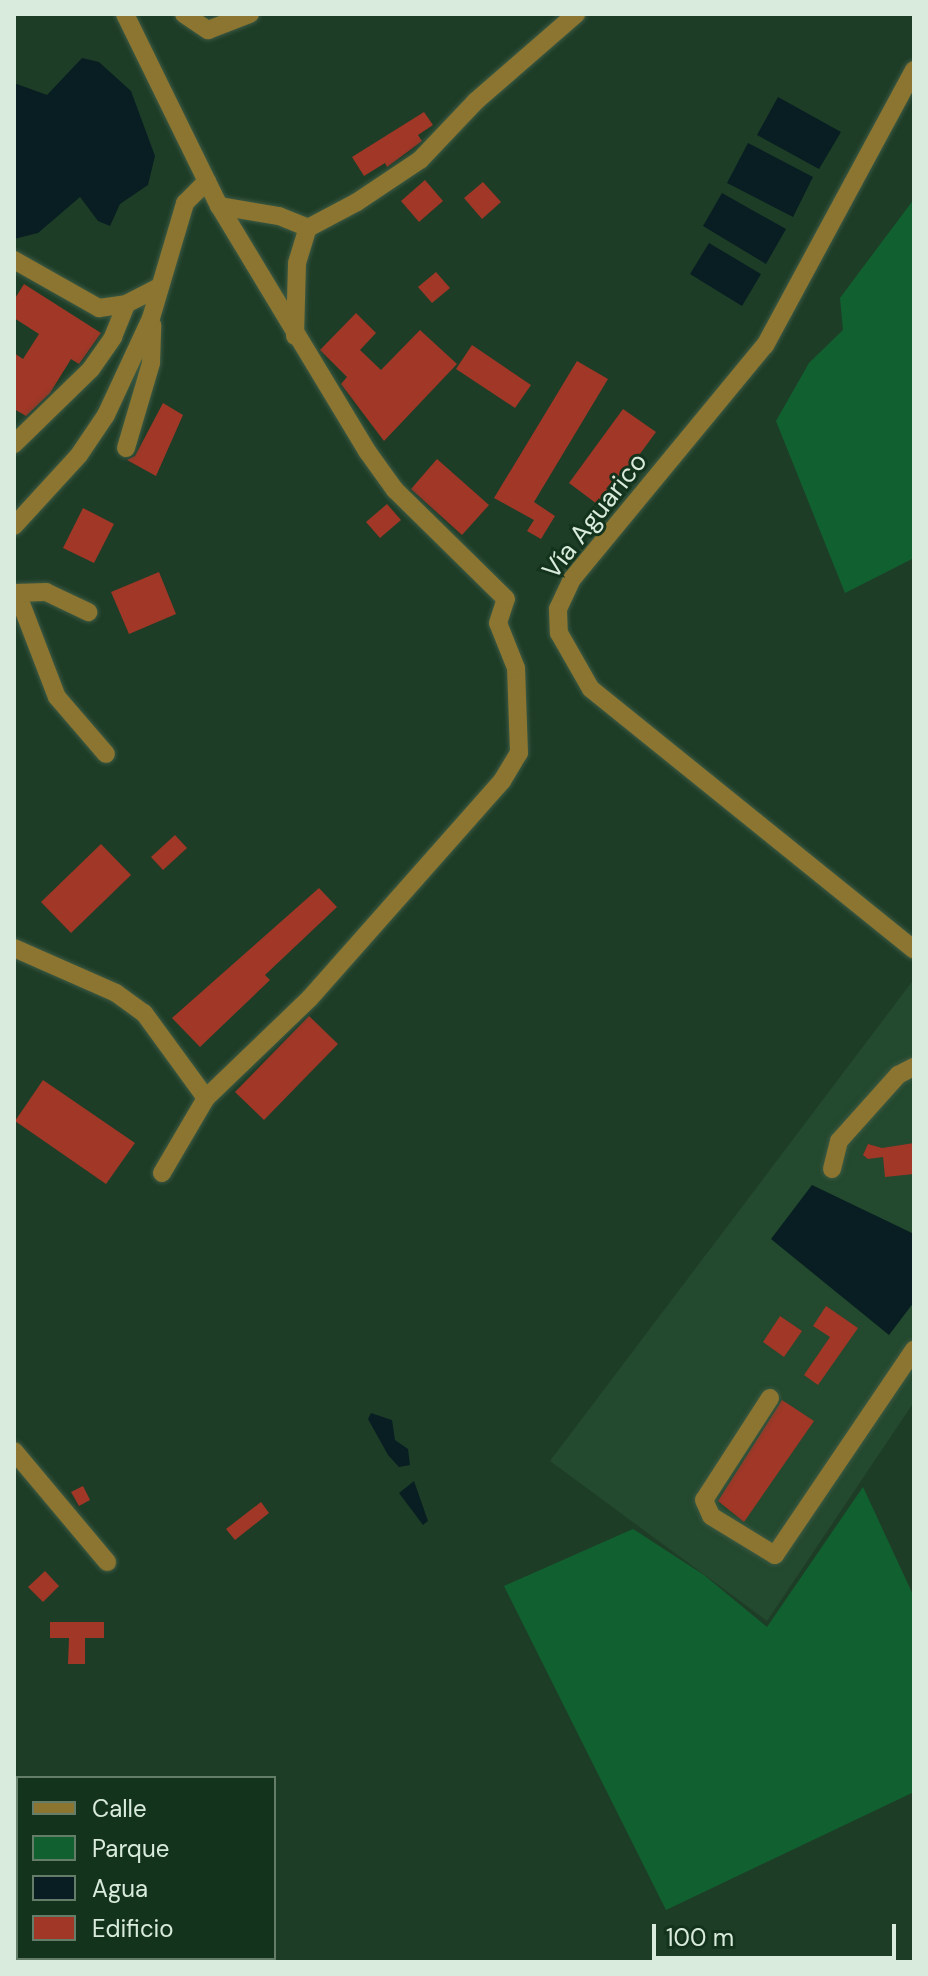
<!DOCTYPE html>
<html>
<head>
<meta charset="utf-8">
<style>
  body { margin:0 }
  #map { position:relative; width:928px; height:1976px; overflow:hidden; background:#1e3d27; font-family:"DM Sans",sans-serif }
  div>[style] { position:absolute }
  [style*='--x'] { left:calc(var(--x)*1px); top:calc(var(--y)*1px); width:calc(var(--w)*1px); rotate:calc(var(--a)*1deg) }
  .built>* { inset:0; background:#23492e }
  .green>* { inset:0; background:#116130 }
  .water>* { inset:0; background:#081e22 }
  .building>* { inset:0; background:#a03727 }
  .roads { filter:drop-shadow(0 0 2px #3c5944) drop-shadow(0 0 2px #3c5944) }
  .minor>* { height:18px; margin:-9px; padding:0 9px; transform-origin:9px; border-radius:9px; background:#8b7530 }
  span { translate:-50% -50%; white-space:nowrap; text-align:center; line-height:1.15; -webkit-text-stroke:6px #14331d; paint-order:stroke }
  .street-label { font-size:26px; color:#d9ebdc }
  .frame { position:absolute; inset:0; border:16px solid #d9ebdc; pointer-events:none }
  .legend { position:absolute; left:16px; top:1776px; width:260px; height:184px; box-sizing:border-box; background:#14331d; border:2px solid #637d69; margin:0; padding:10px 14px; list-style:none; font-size:24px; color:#d9ebdc }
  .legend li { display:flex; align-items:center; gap:16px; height:40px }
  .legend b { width:40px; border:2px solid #637d69 }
  .scale { position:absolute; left:652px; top:1924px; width:244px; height:36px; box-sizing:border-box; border:4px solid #d9ebdc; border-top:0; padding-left:10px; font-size:24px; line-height:28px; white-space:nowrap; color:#d9ebdc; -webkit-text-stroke:6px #14331d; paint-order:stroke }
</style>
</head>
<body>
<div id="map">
  <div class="built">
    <div style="clip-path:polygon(914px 979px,914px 1402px,767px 1621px,550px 1461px)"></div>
  </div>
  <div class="green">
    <div style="clip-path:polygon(914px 199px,914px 558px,845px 593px,776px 421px,809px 363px,843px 330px,840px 298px)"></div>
    <div style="clip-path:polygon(863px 1487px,914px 1597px,914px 1792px,666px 1910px,504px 1586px,633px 1529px,704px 1575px,767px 1627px)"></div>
  </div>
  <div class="water">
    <div style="clip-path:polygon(82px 58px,99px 62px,131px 91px,155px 156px,148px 185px,120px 204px,110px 226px,98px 221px,80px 197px,38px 233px,14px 239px,14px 83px,47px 95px)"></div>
    <div style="clip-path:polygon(778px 97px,841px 132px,819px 169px,757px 135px)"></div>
    <div style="clip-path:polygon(748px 143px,813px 177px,793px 217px,727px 183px)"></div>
    <div style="clip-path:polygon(722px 193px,786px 229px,766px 264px,703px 226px)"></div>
    <div style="clip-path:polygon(709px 243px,761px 274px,742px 306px,690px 274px)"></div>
    <div style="clip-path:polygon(812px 1185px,914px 1234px,914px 1302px,889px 1335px,771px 1239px)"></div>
    <div style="clip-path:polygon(371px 1413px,392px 1420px,395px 1440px,408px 1449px,410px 1465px,399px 1467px,388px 1455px,368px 1419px)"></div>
    <div style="clip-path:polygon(414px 1481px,428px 1521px,423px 1525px,399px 1493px)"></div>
  </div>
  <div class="building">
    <div style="clip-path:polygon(424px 112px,433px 125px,418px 135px,422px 141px,387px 167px,385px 163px,364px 176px,352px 157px)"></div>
    <div style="clip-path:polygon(425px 180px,443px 201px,419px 222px,401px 201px)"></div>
    <div style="clip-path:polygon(483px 182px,501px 202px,482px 219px,464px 198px)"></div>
    <div style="clip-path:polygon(436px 272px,450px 288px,432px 303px,418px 287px)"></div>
    <div style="clip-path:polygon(24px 284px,101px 333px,79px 364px,71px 359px,50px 393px,26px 416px,14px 409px,14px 353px,23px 359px,39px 334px,14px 318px,14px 300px)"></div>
    <div style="clip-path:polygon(356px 313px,376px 333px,360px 350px,381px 370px,420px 330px,457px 364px,384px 441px,341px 384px,347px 377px,320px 350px)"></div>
    <div style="clip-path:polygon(472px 345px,531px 385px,515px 408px,456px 369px)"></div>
    <div style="clip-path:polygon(577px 361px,608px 379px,534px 502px,555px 516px,541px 539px,527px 531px,534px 520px,494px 498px)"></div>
    <div style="clip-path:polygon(163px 403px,183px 415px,156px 476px,127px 460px,135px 456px)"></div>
    <div style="clip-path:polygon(623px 409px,656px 432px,601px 507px,569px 483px)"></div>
    <div style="clip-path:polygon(437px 459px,489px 505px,462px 535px,411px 489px)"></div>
    <div style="clip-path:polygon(387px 504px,401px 520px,380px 538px,366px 522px)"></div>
    <div style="clip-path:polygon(83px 508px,114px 524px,94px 563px,63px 548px)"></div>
    <div style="clip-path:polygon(159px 572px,176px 614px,129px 634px,111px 592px)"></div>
    <div style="clip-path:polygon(175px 835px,187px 848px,163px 870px,151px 857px)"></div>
    <div style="clip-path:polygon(101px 844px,131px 875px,71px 933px,41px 902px)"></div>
    <div style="clip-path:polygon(319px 888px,337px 907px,265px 975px,270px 980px,200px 1047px,172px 1018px)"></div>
    <div style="clip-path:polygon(309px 1016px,338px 1044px,264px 1120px,235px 1092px)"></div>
    <div style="clip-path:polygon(43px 1080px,135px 1143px,106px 1184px,15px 1121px)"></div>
    <div style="clip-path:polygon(914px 1143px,914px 1174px,885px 1177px,883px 1157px,868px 1159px,863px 1155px,868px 1144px,882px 1148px)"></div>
    <div style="clip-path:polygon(826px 1306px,858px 1328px,818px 1385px,804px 1375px,830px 1337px,813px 1326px)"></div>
    <div style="clip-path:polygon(780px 1316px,802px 1331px,784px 1357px,763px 1342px)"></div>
    <div style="clip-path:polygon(782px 1400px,814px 1421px,744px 1522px,718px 1501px)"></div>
    <div style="clip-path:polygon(83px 1486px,90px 1500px,79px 1506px,71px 1492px)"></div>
    <div style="clip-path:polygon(261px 1502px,269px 1513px,235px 1540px,226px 1529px)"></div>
    <div style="clip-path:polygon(45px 1571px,59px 1586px,43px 1602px,28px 1587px)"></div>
    <div style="clip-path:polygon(50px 1622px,104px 1622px,104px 1638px,85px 1638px,85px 1664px,68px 1664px,69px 1638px,50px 1638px)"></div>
  </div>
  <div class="roads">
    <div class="minor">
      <div style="--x:184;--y:14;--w:29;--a:34"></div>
      <div style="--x:208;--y:30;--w:45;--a:-20.9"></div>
      <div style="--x:914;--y:70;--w:313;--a:118.4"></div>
      <div style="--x:765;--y:345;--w:303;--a:129.5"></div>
      <div style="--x:572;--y:579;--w:33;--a:115"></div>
      <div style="--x:558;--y:609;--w:24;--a:88"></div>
      <div style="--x:559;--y:633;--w:64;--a:60.3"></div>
      <div style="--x:591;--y:689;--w:415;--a:38.9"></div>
      <div style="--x:219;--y:206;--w:61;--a:9.5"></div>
      <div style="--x:279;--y:216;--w:31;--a:22"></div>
      <div style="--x:308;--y:228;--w:55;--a:-28"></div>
      <div style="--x:357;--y:202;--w:76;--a:-33.7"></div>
      <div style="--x:420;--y:160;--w:81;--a:-46.5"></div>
      <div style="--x:476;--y:101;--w:133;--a:-41"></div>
      <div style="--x:14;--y:260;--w:98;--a:29.5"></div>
      <div style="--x:99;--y:308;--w:27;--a:-8"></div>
      <div style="--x:126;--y:304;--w:35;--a:-27"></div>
      <div style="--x:295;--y:336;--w:73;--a:-88.4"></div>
      <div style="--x:297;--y:263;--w:37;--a:-73"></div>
      <div style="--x:14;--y:444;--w:107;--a:-44.2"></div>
      <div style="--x:91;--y:369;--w:39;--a:-55"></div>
      <div style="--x:113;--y:337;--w:35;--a:-68"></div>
      <div style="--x:126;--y:448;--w:89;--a:-73.6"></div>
      <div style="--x:151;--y:363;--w:38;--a:-88"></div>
      <div style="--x:14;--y:526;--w:96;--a:-47.5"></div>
      <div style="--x:79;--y:455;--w:48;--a:-56"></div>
      <div style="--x:106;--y:415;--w:107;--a:-65.1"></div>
      <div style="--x:151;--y:318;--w:120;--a:-73.5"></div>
      <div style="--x:185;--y:203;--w:31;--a:-45"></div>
      <div style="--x:14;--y:593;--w:32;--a:-2"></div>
      <div style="--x:46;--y:592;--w:47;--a:25.5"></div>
      <div style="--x:17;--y:593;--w:111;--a:69"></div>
      <div style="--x:57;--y:697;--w:75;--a:49.3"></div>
      <div style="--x:14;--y:948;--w:111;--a:23.8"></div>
      <div style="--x:116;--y:993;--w:34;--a:36"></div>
      <div style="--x:144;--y:1013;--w:105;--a:53.9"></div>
      <div style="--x:206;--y:1098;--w:144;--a:-43.9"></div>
      <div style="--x:310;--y:998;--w:290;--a:-48.5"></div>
      <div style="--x:502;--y:781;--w:33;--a:-59"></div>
      <div style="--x:519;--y:753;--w:85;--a:-92"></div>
      <div style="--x:516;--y:668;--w:48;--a:-111.8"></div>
      <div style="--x:498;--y:623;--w:25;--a:-72"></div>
      <div style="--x:506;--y:599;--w:156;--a:-135.5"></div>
      <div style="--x:395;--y:490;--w:48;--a:-125.7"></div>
      <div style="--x:367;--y:451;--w:286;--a:-121.1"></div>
      <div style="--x:219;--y:206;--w:214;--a:-116.1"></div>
      <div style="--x:832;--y:1169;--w:29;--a:-76"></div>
      <div style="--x:839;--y:1141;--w:89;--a:-48.2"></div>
      <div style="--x:898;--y:1075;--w:18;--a:-27"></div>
      <div style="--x:162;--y:1173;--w:87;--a:-59.6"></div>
      <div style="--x:770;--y:1398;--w:121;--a:122.9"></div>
      <div style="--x:704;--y:1500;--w:17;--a:66"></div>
      <div style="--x:711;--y:1516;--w:75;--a:31.4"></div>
      <div style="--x:775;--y:1555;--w:248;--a:-55.9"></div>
      <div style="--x:14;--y:1451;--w:145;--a:50"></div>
    </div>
  </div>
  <div class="street-label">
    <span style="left:595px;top:516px;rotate:-52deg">Vía Aguarico</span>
  </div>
  <div class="frame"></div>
  <ul class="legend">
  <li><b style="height:10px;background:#8b7530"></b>Calle</li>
  <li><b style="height:22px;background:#116130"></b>Parque</li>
  <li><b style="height:22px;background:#081e22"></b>Agua</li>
  <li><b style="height:22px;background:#a03727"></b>Edificio</li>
  </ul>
  <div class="scale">100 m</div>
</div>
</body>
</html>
